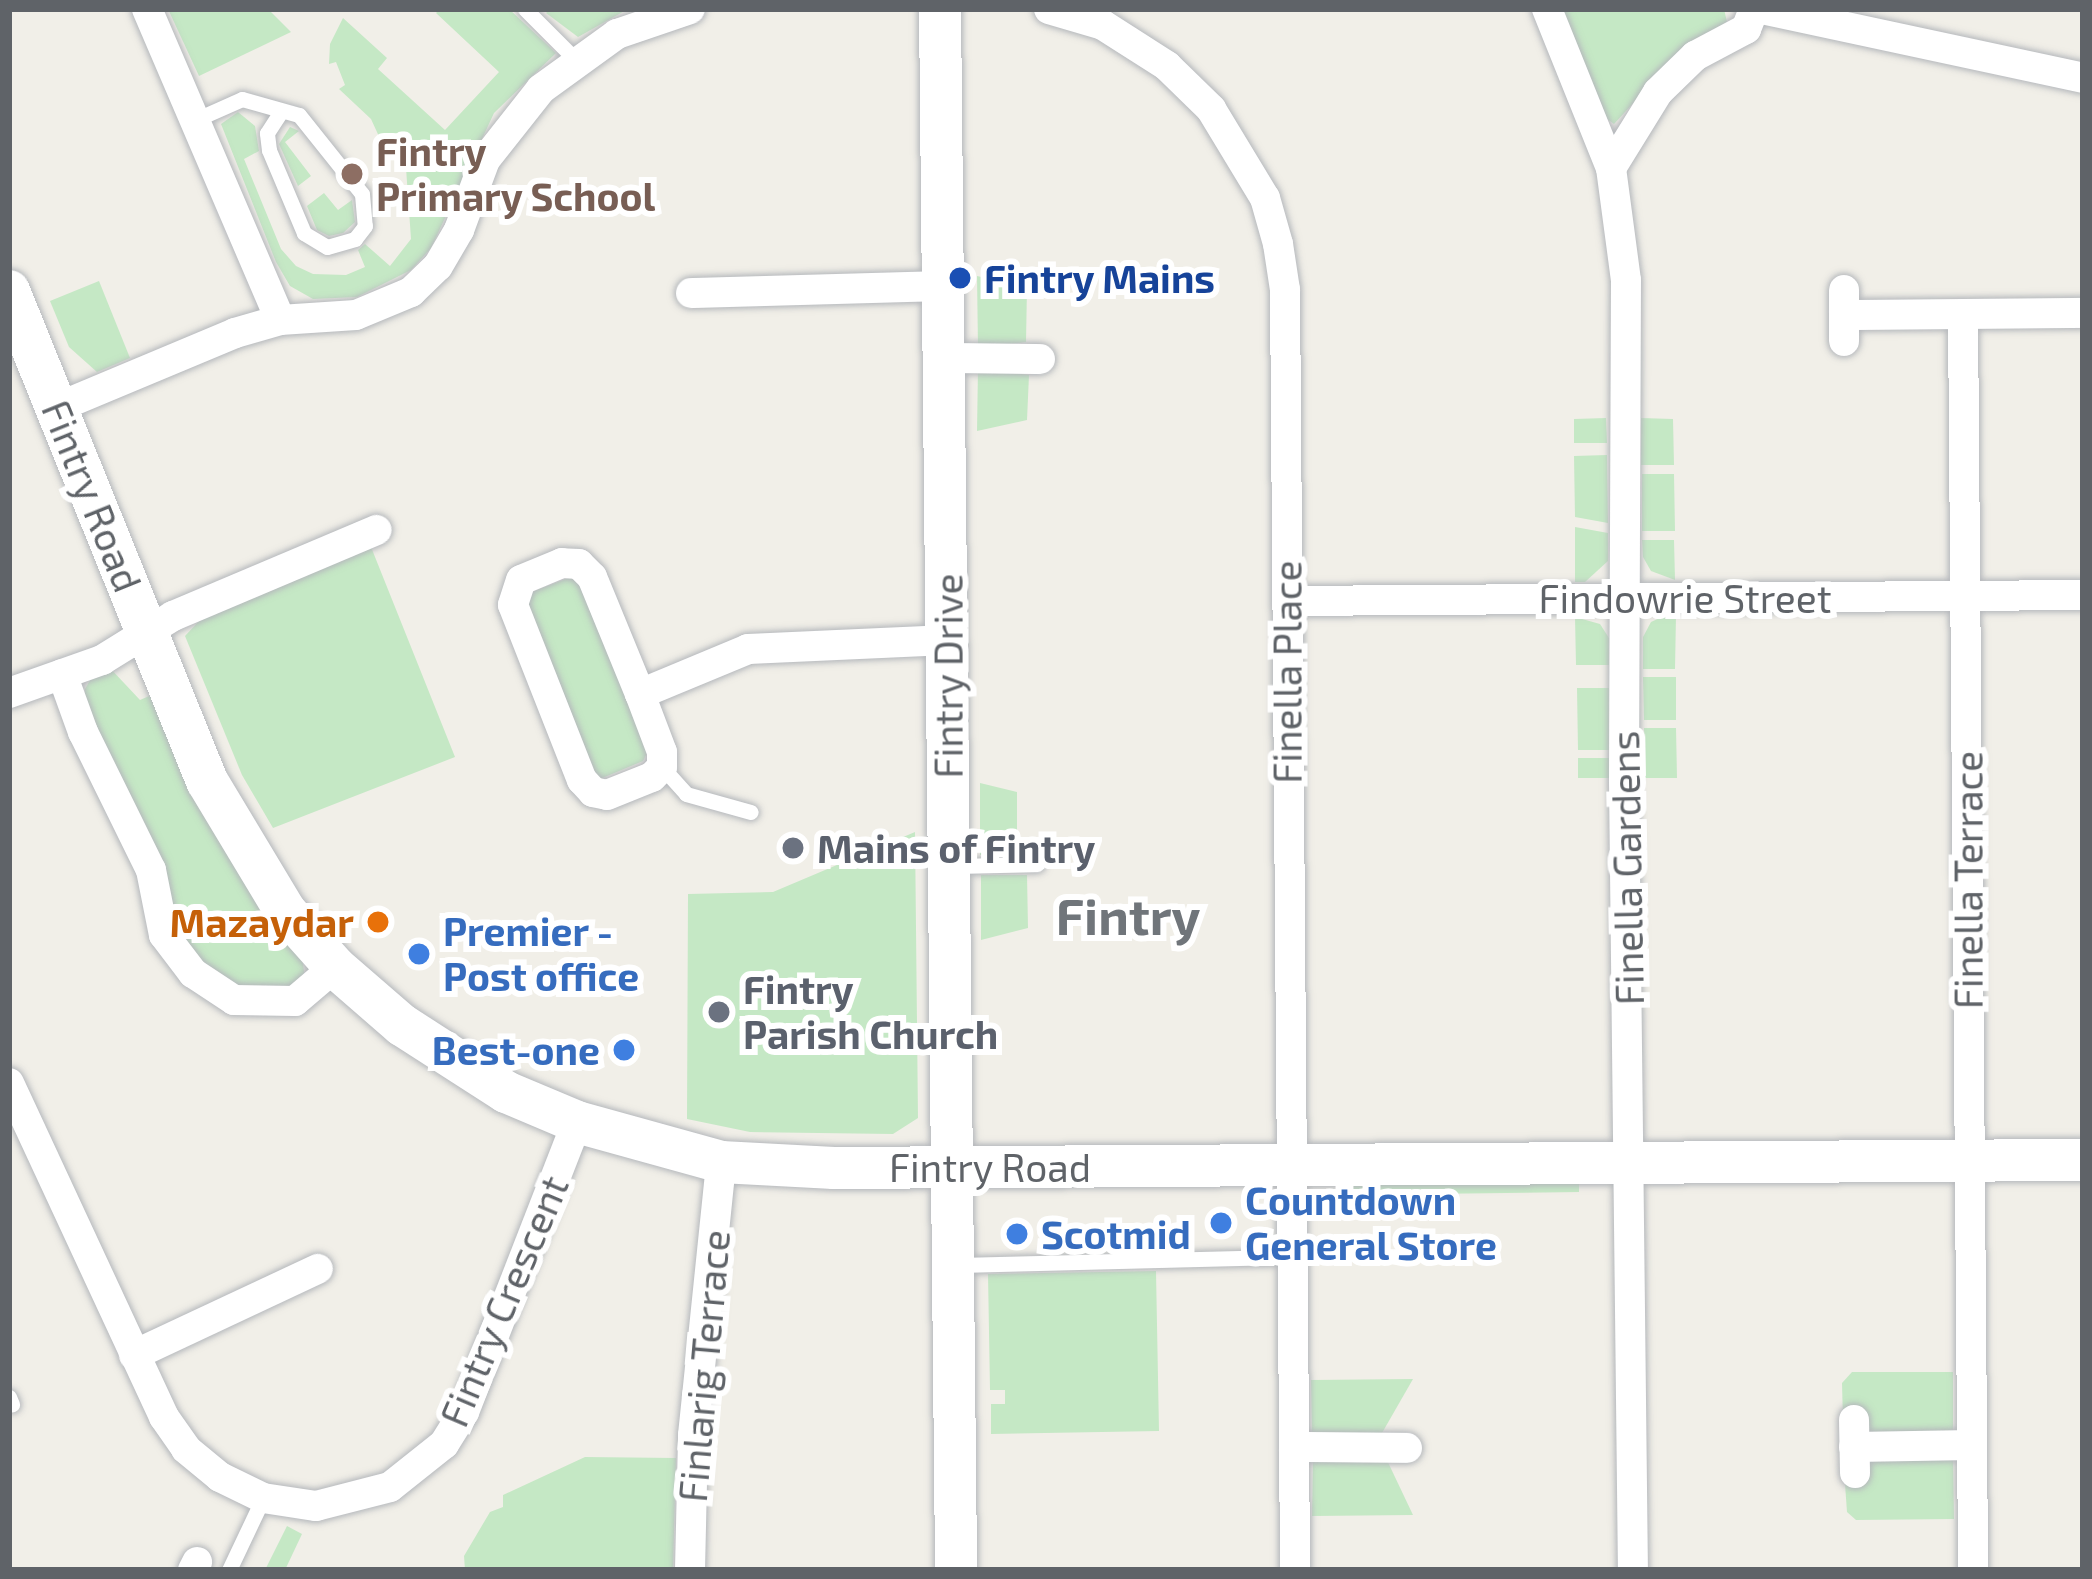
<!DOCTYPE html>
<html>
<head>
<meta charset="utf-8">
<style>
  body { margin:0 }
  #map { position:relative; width:2092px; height:1579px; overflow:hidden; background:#f1efe8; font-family:"Exo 2",sans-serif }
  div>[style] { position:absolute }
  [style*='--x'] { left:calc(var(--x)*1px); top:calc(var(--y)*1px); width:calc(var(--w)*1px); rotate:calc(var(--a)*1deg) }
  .green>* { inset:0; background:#c5e8c5 }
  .roads { filter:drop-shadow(0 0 3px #b5b8bc) drop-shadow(0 0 3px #b5b8bc) }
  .lane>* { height:15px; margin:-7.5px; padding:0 7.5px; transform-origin:7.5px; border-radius:7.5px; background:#fff }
  .street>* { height:30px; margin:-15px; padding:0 15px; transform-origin:15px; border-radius:15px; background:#fff }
  .secondary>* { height:42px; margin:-21px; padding:0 21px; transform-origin:21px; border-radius:21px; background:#fff }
  .dots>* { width:33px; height:33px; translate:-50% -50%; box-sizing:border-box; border:6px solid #fff; border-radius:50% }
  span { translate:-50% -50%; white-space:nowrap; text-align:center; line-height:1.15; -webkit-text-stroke:12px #fff; paint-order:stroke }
  .education-label { font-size:39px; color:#785e54; font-weight:700 }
  .left { translate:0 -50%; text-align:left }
  .transit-label { font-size:39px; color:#164399; font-weight:700 }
  .street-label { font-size:39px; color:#5f6368 }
  .worship-label { font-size:39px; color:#5b616d; font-weight:700 }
  .food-label { font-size:39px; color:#c56008; font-weight:700 }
  .right { translate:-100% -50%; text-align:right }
  .shop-label { font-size:39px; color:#366cbe; font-weight:700 }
  .district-label { font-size:51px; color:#70757a; font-weight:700 }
  .frame { position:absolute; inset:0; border:12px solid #5f6368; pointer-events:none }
</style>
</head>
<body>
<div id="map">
  <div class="green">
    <div style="clip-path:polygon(168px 9px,268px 9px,291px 32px,199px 76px)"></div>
    <div style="clip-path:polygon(440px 9px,509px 9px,556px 53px,494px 113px,431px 248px,411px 270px,357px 297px,313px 299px,290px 286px,276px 262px,221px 124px,238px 112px,255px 126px,259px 151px,244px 159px,281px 249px,296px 266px,313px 274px,346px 275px,365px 267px,358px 250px,365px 244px,390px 266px,411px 239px,406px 168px,382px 143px,371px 119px,339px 89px,345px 85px,336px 62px,329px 64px,330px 44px,343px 18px,387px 58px,378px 69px,445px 130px,499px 72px,436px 13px)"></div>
    <div style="clip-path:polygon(550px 9px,628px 9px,578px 37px,546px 13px)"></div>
    <div style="clip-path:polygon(1559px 9px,1724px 9px,1727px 22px,1683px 49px,1614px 124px,1606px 118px)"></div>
    <div style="clip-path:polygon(290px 127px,299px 131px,285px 142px,311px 176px,298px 186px,279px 144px)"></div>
    <div style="clip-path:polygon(324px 193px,338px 210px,352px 200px,355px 222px,343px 233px,329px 236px,317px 230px,307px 206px)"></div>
    <div style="clip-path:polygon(977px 276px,1027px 287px,1026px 342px,978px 348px)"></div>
    <div style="clip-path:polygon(99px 281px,130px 358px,97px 372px,69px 347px,50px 301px)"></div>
    <div style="clip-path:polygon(978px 368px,1029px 375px,1027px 420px,977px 431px)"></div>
    <div style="clip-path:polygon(1606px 418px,1607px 443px,1574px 443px,1574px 419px)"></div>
    <div style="clip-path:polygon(1641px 418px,1673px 419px,1674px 465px,1641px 465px)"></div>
    <div style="clip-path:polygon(1607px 455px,1608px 523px,1575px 517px,1574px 456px)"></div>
    <div style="clip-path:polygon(1642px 474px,1674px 474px,1675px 531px,1642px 531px)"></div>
    <div style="clip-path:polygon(1575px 527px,1608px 533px,1608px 561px,1585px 582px,1575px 582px)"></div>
    <div style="clip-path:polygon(1642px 540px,1674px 540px,1675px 580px,1651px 571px,1643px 557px)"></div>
    <div style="clip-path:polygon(371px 547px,455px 757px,273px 828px,242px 775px,185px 636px,200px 620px)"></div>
    <div style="clip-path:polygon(571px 577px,584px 582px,650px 747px,643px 761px,600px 779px,590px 773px,523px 604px,529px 593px)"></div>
    <div style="clip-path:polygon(1666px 615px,1676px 615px,1675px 669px,1643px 669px,1643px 637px,1651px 622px)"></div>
    <div style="clip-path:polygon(1575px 617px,1600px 624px,1609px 638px,1609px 665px,1576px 665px)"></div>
    <div style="clip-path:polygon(109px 667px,140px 700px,156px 693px,301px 950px,305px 978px,288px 993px,237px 991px,199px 968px,172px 929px,85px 707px,85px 689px,93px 675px)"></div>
    <div style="clip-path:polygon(1643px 677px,1676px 677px,1676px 720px,1644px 720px)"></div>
    <div style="clip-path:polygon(1577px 688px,1609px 688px,1609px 750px,1578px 750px)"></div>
    <div style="clip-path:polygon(1644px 728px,1676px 728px,1677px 778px,1645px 778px)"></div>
    <div style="clip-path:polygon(1578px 758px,1610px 758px,1610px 778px,1578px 778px)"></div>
    <div style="clip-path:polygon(980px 783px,1017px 792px,1017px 853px,980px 855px)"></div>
    <div style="clip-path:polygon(915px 832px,918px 1118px,893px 1134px,750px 1132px,687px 1119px,688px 894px,773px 892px)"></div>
    <div style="clip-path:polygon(981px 875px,1027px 875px,1028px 928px,981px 940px)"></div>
    <div style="clip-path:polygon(1579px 1177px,1579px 1192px,1344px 1195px,1346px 1178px)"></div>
    <div style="clip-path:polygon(1156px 1271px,1159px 1431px,991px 1434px,991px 1404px,1005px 1404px,1005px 1390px,990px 1390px,988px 1274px)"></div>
    <div style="clip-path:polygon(1852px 1372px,1953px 1372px,1953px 1438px,1882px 1440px,1843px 1421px,1842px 1383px)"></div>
    <div style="clip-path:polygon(1413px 1379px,1382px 1433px,1312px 1434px,1311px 1380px)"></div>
    <div style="clip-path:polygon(1953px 1452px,1954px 1519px,1856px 1520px,1847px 1512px,1845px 1484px,1866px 1483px,1866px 1461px)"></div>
    <div style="clip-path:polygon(1385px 1456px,1413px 1515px,1312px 1516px,1313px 1457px)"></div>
    <div style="clip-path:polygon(585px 1457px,676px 1458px,673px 1570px,465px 1570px,464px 1556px,490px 1512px,503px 1507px,503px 1495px)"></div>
    <div style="clip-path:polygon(287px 1526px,302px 1534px,285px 1570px,265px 1570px)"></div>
  </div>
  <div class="roads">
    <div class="lane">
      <div style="--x:525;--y:9;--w:72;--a:45"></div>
      <div style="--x:197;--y:119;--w:49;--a:-24"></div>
      <div style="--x:242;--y:99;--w:59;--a:15.7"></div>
      <div style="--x:299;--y:115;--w:101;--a:51.4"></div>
      <div style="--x:362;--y:194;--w:32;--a:85"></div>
      <div style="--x:365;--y:226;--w:16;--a:128"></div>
      <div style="--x:355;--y:239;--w:29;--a:164"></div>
      <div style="--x:327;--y:247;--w:27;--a:-149"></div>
      <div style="--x:304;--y:233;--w:90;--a:-112.9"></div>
      <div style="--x:269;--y:150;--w:17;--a:-97"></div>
      <div style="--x:267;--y:133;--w:24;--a:-57"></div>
      <div style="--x:662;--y:767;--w:36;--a:48"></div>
      <div style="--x:686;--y:794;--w:67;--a:15.5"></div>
      <div style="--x:952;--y:866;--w:85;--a:-1.3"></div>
      <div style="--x:956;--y:1265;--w:336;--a:-1.4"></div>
      <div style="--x:9;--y:1397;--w:8;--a:67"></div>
      <div style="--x:229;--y:1570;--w:80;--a:-64.7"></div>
    </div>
    <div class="street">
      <div style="--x:147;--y:9;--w:338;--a:66.8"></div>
      <div style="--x:1049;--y:9;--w:56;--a:16.5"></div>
      <div style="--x:1103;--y:25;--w:76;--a:32.6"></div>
      <div style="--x:1167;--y:66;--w:62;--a:44.3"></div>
      <div style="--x:1211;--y:109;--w:104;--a:58.8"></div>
      <div style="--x:1265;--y:198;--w:48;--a:74.2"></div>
      <div style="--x:1278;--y:244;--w:47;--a:81.3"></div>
      <div style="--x:1285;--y:290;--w:1280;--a:89.55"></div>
      <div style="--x:1547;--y:9;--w:171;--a:68.1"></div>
      <div style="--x:1611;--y:168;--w:113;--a:82.4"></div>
      <div style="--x:1626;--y:280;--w:502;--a:90.23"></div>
      <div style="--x:1624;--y:782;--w:788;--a:89.35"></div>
      <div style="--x:1762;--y:9;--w:328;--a:12.1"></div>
      <div style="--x:1611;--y:168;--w:89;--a:-58.3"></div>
      <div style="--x:1658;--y:92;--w:52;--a:-44.2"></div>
      <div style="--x:1695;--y:56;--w:58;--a:-27.9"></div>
      <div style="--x:1746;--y:29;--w:22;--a:-68"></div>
      <div style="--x:1844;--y:290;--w:51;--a:90"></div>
      <div style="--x:691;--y:293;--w:255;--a:-1.6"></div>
      <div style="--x:1963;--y:314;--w:1256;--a:89.54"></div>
      <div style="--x:1844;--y:315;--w:239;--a:-0.5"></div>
      <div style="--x:947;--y:358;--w:93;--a:0.6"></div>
      <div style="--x:56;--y:408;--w:194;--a:-22.7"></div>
      <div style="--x:235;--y:333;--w:47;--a:-16.1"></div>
      <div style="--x:280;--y:320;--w:76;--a:-3.8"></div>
      <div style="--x:356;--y:315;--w:60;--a:-22.7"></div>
      <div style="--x:411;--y:292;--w:37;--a:-44"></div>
      <div style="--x:438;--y:266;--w:42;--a:-59.7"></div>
      <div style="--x:459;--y:230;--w:75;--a:-69.6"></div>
      <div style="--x:485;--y:160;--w:90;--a:-51.7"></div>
      <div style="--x:541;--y:89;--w:94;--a:-35.9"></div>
      <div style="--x:617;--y:34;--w:77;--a:-18.9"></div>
      <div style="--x:1287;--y:601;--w:796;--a:-0.43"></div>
      <div style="--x:62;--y:674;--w:62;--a:70.1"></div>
      <div style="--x:83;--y:732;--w:154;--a:63.8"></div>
      <div style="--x:151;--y:870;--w:66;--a:78.7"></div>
      <div style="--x:164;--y:935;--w:48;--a:52.7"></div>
      <div style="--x:193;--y:973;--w:49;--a:33.4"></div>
      <div style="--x:234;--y:1000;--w:61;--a:0.9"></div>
      <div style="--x:295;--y:1001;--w:52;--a:-40.4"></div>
      <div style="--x:9;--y:693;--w:99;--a:-19.5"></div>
      <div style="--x:102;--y:660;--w:84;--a:-31.8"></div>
      <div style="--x:173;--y:616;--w:221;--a:-22.9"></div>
      <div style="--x:640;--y:694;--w:126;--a:-112.3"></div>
      <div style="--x:592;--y:577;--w:18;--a:-135"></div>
      <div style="--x:579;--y:564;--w:17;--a:-177"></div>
      <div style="--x:562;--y:563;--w:44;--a:157.5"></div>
      <div style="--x:521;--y:580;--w:26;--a:108"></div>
      <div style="--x:513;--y:605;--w:188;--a:68.5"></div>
      <div style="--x:582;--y:780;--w:16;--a:47"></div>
      <div style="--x:593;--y:792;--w:14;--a:12"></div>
      <div style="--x:607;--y:795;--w:48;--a:-21.8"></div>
      <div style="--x:652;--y:777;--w:14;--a:-45"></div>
      <div style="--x:662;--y:767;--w:15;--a:-90"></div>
      <div style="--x:662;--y:752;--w:62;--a:-110.8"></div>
      <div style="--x:640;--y:694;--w:117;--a:-22.6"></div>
      <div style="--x:748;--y:649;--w:200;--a:-2.6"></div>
      <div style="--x:9;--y:1083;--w:368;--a:65.1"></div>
      <div style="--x:164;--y:1417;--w:39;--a:55"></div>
      <div style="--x:186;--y:1449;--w:44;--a:39.5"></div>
      <div style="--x:220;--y:1477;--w:48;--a:26"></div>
      <div style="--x:263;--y:1498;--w:54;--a:8.6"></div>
      <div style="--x:316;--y:1506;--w:76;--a:-14.4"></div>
      <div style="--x:390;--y:1487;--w:69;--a:-38.5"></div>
      <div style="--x:444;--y:1444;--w:38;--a:-58"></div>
      <div style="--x:464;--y:1412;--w:311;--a:-68.7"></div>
      <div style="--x:134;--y:1355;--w:203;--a:-25.1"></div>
      <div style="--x:1854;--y:1420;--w:53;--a:88.9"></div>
      <div style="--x:1294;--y:1447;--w:113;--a:0.5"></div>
      <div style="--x:1854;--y:1447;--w:118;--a:-1"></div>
      <div style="--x:193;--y:1570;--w:9;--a:-63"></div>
      <div style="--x:690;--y:1570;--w:135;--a:-88.7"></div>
      <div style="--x:693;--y:1435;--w:274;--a:-84.1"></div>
    </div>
    <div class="secondary">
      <div style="--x:940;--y:9;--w:1561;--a:89.41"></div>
      <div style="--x:9;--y:291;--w:528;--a:68"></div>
      <div style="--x:207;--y:781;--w:152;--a:59"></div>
      <div style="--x:285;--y:911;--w:75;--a:48.2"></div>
      <div style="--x:335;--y:967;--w:89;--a:40.9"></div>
      <div style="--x:402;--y:1025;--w:124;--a:32.8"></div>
      <div style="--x:506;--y:1092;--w:77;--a:22.9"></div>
      <div style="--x:577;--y:1122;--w:149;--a:15.5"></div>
      <div style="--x:721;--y:1162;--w:113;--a:3"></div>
      <div style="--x:834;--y:1168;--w:1249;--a:-0.37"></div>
    </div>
  </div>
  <div class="dots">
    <div style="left:352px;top:174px;background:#8d6e63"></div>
    <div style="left:960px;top:278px;background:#1a4fb4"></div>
    <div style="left:793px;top:848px;background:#6b7280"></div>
    <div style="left:378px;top:922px;background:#e8710a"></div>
    <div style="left:419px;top:954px;background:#3f7fe0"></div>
    <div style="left:719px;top:1012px;background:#6b7280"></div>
    <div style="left:624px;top:1050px;background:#3f7fe0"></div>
    <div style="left:1221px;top:1223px;background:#3f7fe0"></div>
    <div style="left:1017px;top:1234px;background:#3f7fe0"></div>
  </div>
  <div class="education-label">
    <span class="left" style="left:376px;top:174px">Fintry<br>Primary School</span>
  </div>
  <div class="transit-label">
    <span class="left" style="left:984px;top:278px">Fintry Mains</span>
  </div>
  <div class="street-label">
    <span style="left:92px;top:496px;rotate:68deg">Fintry Road</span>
    <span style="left:1685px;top:598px">Findowrie Street</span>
    <span style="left:1287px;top:672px;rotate:-90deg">Finella Place</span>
    <span style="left:948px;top:676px;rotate:-90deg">Fintry Drive</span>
    <span style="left:1627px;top:868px;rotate:-91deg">Finella Gardens</span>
    <span style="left:1968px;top:880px;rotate:-90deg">Finella Terrace</span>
    <span style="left:990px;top:1167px">Fintry Road</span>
    <span style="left:504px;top:1301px;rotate:-67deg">Fintry Crescent</span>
    <span style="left:704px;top:1366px;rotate:-85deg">Finlarig Terrace</span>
  </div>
  <div class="worship-label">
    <span class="left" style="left:817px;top:848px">Mains of Fintry</span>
    <span class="left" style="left:743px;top:1012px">Fintry<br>Parish Church</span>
  </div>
  <div class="food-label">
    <span class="right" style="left:354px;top:922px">Mazaydar</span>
  </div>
  <div class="shop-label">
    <span class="left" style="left:443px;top:954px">Premier -<br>Post office</span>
    <span class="right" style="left:600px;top:1050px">Best-one</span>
    <span class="left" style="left:1245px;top:1223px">Countdown<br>General Store</span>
    <span class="left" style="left:1041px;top:1234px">Scotmid</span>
  </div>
  <div class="district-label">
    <span style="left:1128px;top:915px">Fintry</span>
  </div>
  <div class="frame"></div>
</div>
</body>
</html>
